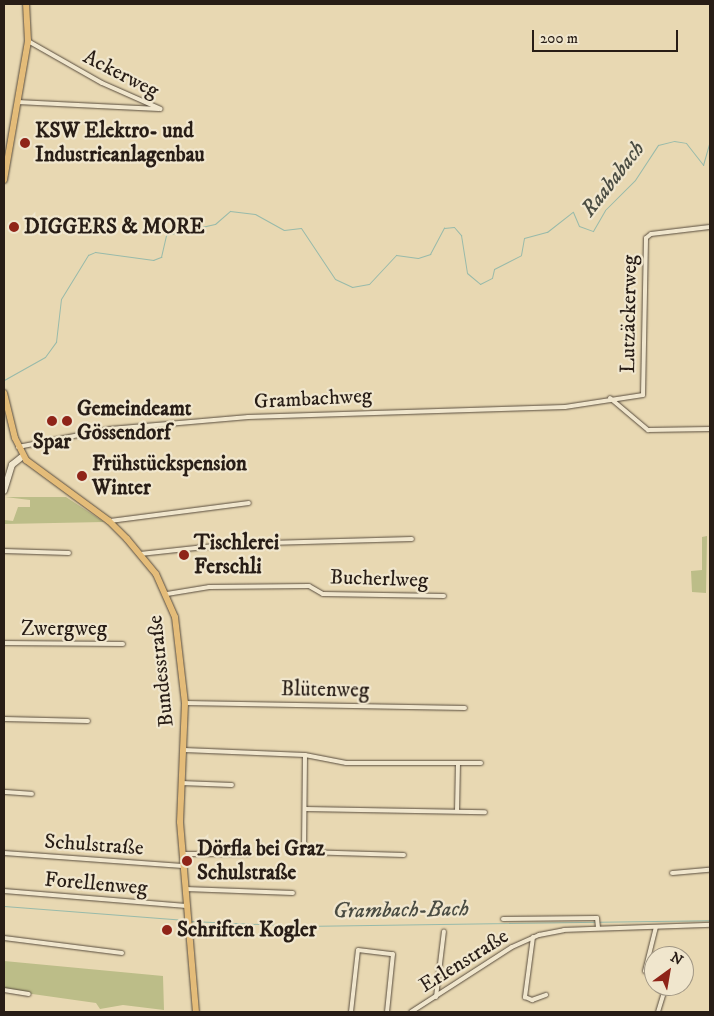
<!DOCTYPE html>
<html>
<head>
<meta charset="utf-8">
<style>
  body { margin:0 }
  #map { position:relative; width:714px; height:1016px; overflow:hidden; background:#e8d8b2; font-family:"IM FELL DW Pica",serif }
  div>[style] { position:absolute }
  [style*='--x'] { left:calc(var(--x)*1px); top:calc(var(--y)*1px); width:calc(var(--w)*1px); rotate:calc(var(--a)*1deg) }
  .green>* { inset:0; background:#bcbd88 }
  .stream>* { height:1px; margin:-0.5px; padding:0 0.5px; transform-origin:0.5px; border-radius:0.5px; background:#98baaa }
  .roads { filter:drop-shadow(0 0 1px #584c3d) drop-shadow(0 0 1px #584c3d) }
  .street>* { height:4px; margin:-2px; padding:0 2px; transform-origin:2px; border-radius:2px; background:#f0e6cd }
  .secondary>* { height:5.5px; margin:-2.75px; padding:0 2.75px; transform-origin:2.75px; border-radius:2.75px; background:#f0e6cd }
  .primary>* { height:6px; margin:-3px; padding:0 3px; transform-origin:3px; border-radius:3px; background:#e4bc79 }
  .dots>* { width:14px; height:14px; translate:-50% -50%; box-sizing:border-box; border:2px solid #f0e6cd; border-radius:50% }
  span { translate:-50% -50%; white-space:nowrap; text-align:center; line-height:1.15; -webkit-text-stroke:4.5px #f0e6cd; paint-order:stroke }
  .street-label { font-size:21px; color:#281d16 }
  .poi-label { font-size:21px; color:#281d16; font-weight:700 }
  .left { translate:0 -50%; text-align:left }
  .water-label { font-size:22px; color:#4a4c42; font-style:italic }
  .frame { position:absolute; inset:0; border:5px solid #281d16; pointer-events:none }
  .north { position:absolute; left:644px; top:946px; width:50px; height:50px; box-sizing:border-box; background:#f0e6cd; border:1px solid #a09684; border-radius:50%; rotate:32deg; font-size:14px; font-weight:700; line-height:20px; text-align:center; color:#281d16 }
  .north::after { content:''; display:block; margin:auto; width:18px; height:22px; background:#8f2418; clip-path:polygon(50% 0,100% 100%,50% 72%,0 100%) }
  .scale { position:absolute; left:532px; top:30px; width:146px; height:22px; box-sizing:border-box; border:2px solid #281d16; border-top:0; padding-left:6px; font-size:15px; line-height:18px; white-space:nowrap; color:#281d16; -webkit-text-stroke:4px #f0e6cd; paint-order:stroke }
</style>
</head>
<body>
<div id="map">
  <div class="green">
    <div style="clip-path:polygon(5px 497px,66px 497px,104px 522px,4px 524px,4px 520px,13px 521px,18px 507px,30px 507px,30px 500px)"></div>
    <div style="clip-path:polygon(707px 536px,706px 593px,692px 592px,691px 571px,702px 570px,702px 537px)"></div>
    <div style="clip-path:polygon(4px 961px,163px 976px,164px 1010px,123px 1005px,100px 1009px,96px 1003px,4px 990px)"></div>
  </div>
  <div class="stream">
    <div style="--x:4;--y:380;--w:47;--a:-29.3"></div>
    <div style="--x:45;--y:357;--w:19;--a:-54"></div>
    <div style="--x:56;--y:342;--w:43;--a:-83.4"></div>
    <div style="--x:61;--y:299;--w:52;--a:-58.5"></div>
    <div style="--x:88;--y:255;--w:8;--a:-23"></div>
    <div style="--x:95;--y:252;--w:59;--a:7.9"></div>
    <div style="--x:153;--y:260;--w:9;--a:-21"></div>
    <div style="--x:161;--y:257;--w:23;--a:-77"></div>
    <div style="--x:166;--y:235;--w:50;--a:-12.7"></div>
    <div style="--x:215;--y:224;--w:20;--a:-41"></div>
    <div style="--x:230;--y:211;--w:25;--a:7"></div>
    <div style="--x:255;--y:214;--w:33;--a:29"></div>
    <div style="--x:284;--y:230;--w:17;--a:-7"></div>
    <div style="--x:301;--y:228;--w:61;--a:56.3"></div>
    <div style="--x:335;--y:279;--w:19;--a:25"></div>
    <div style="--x:352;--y:287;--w:17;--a:-10"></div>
    <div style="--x:369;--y:284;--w:40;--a:-47"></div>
    <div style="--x:396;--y:255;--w:22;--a:8"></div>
    <div style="--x:418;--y:258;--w:13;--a:-18"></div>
    <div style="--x:430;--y:254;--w:30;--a:-62"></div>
    <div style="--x:444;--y:228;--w:10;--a:-6"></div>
    <div style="--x:454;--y:227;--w:11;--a:49"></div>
    <div style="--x:461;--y:235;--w:38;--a:81"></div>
    <div style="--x:467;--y:273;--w:17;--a:40"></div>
    <div style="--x:480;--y:284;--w:13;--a:-27"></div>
    <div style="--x:492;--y:278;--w:9;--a:-77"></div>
    <div style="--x:494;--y:269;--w:30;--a:-27"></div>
    <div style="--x:521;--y:255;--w:17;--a:-80"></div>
    <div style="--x:524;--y:238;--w:24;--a:-15"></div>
    <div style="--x:547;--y:232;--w:33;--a:-38"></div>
    <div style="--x:573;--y:212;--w:15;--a:67"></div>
    <div style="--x:579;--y:226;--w:15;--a:20"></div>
    <div style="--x:593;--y:231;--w:24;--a:-60"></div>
    <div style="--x:605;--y:210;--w:42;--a:-45"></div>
    <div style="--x:635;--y:180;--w:42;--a:-56.7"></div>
    <div style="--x:658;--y:145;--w:16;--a:-14"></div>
    <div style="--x:674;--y:141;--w:12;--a:9"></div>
    <div style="--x:686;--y:143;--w:28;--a:52"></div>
    <div style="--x:703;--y:165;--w:26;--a:-74"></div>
    <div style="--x:4;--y:906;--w:182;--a:4.4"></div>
    <div style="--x:191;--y:921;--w:110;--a:2.6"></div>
    <div style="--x:301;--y:926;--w:409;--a:-0.8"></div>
  </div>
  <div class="roads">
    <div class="street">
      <div style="--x:28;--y:41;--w:85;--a:29.6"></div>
      <div style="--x:102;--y:83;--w:64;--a:23.8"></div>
      <div style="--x:17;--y:102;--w:142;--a:2.8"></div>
      <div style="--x:610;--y:398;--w:50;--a:40.1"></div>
      <div style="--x:648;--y:430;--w:62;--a:-0.9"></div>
      <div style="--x:18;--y:447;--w:94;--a:-11.1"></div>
      <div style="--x:110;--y:429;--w:139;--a:-5"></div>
      <div style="--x:248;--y:417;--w:317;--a:-1.8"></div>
      <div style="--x:565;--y:407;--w:79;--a:-8.7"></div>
      <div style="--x:643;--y:395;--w:157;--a:-88.9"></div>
      <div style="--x:646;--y:238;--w:6;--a:-39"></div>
      <div style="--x:651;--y:234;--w:59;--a:-6.8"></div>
      <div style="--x:110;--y:521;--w:140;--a:-7.4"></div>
      <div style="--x:4;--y:551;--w:65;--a:1.8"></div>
      <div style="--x:140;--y:554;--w:93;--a:-6.2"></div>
      <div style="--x:232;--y:544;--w:180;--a:-1.6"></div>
      <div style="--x:167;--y:594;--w:43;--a:-9.5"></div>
      <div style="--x:209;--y:587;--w:100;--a:-0.6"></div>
      <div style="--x:309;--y:586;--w:16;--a:30"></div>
      <div style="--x:323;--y:594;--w:121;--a:0.9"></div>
      <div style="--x:4;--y:643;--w:119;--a:0.5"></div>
      <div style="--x:185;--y:703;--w:280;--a:1"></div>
      <div style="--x:4;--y:719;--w:84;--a:1.4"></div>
      <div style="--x:184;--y:750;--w:121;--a:2.4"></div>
      <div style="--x:305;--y:755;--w:42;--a:11"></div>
      <div style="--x:346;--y:763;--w:135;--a:0"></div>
      <div style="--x:305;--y:755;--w:97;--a:90.6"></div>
      <div style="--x:304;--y:852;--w:100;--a:1.7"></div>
      <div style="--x:181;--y:783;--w:51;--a:2.2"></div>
      <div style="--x:4;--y:792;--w:28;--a:4"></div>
      <div style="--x:305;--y:809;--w:180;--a:1"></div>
      <div style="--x:457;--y:811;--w:47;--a:-88.8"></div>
      <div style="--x:4;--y:853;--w:179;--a:4.2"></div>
      <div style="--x:182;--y:854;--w:67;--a:0"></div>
      <div style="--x:672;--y:873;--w:38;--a:-5"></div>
      <div style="--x:185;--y:889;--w:108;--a:2.1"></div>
      <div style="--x:4;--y:891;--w:183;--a:4.7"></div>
      <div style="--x:503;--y:919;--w:94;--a:-0.6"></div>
      <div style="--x:597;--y:918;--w:10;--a:84"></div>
      <div style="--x:533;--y:937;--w:61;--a:97.6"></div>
      <div style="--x:525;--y:997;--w:8;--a:23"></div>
      <div style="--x:532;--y:1000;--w:15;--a:-20"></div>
      <div style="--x:4;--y:938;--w:119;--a:7.2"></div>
      <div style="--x:654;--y:976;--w:10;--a:-151"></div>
      <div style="--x:645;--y:971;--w:45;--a:-76"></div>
      <div style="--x:4;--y:990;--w:25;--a:9"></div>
      <div style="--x:436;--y:997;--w:66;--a:-83.1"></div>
      <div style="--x:351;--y:1012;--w:62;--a:-83.6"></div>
      <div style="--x:358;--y:950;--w:35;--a:7"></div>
      <div style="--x:393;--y:954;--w:58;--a:95.9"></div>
      <div style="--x:411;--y:1012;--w:120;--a:-32.8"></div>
      <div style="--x:512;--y:947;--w:30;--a:-24"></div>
      <div style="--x:539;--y:935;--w:25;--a:-11"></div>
      <div style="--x:564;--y:930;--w:146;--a:-2"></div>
      <div style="--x:658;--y:1012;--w:27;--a:-73"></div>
    </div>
    <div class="secondary">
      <div style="--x:4;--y:491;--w:27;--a:-73"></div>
      <div style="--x:12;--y:465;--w:14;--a:-39"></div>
    </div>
    <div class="primary">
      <div style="--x:4;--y:180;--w:141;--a:-80.2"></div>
      <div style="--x:28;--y:41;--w:37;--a:-93"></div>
      <div style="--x:4;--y:393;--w:46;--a:76.3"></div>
      <div style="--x:15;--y:438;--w:25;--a:63"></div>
      <div style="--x:26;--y:460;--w:103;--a:36.3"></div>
      <div style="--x:109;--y:521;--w:25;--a:45"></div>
      <div style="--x:127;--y:539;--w:45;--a:50.4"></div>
      <div style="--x:156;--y:574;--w:47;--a:66.2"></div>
      <div style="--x:175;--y:617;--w:87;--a:83.4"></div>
      <div style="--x:185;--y:703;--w:119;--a:92.4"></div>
      <div style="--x:180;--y:822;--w:191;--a:85.2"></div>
    </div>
  </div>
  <div class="dots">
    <div style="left:25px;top:143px;background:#8f2418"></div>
    <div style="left:14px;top:227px;background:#8f2418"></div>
    <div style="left:52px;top:421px;background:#8f2418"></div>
    <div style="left:67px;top:421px;background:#8f2418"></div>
    <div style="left:82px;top:476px;background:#8f2418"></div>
    <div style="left:184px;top:555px;background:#8f2418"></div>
    <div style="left:187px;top:861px;background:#8f2418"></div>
    <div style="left:167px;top:930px;background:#8f2418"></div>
  </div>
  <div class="street-label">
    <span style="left:121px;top:74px;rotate:27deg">Ackerweg</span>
    <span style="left:629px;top:314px;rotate:-89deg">Lutzäckerweg</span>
    <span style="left:313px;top:399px;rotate:-3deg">Grambachweg</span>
    <span style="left:379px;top:579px;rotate:2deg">Bucherlweg</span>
    <span style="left:64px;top:629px">Zwergweg</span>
    <span style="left:161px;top:671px;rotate:-96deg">Bundesstraße</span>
    <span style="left:325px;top:690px;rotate:1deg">Blütenweg</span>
    <span style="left:94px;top:845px;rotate:4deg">Schulstraße</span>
    <span style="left:96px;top:884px;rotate:5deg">Forellenweg</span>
    <span style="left:464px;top:961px;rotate:-32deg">Erlenstraße</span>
  </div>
  <div class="poi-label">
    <span class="left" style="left:35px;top:143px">KSW Elektro- und<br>Industrieanlagenbau</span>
    <span class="left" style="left:24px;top:227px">DIGGERS &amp; MORE</span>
    <span class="left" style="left:77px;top:421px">Gemeindeamt<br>Gössendorf</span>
    <span style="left:52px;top:442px">Spar</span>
    <span class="left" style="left:92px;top:476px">Frühstückspension<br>Winter</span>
    <span class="left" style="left:194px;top:555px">Tischlerei<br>Ferschli</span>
    <span class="left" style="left:197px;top:861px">Dörfla bei Graz<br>Schulstraße</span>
    <span class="left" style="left:177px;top:930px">Schriften Kogler</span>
  </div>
  <div class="water-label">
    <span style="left:613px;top:179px;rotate:-52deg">Raababach</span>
    <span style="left:401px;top:910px;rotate:-1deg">Grambach-Bach</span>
  </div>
  <div class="frame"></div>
  <div class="north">N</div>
  <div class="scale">200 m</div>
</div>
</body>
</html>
